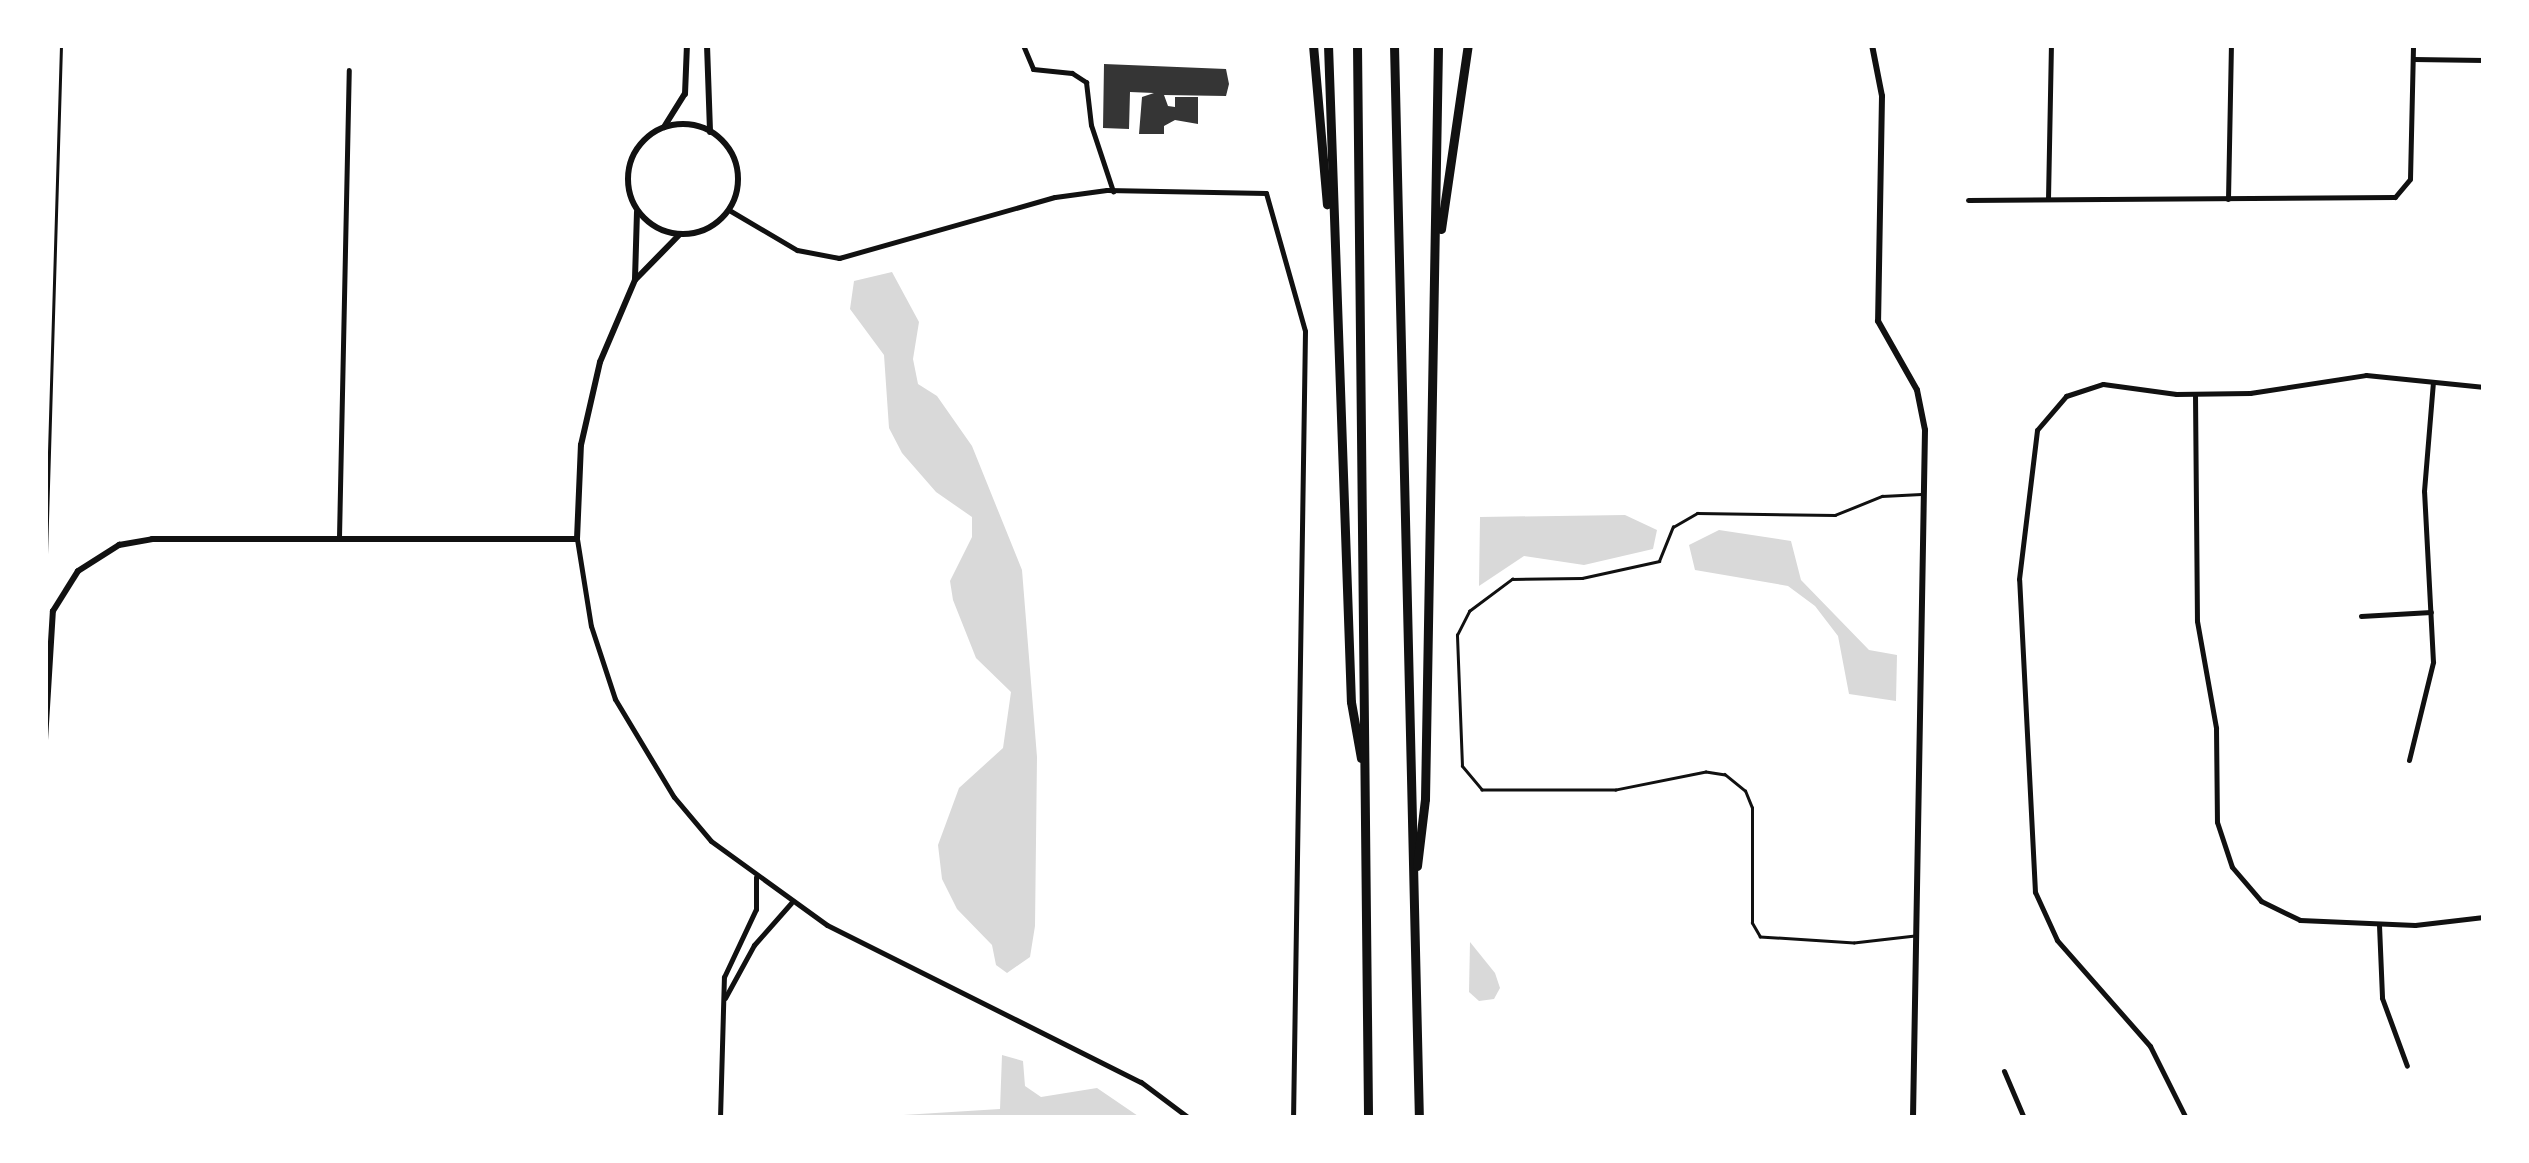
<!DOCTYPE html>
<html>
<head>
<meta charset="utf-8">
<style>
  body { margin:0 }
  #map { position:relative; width:2529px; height:1163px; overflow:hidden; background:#fff; font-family:"Noto Serif",serif }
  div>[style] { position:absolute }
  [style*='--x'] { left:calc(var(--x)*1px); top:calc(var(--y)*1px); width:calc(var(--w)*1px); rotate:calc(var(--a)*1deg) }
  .water>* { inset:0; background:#d9d9d9 }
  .building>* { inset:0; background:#353535 }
  .path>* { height:2.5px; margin:-1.25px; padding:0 1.25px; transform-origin:1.25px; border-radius:1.25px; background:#111 }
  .service>* { height:2.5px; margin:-1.25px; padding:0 1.25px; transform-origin:1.25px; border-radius:1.25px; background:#111 }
  .minor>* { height:5px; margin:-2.5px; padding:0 2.5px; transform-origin:2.5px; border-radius:2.5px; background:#111 }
  .tertiary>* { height:6px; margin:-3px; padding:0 3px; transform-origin:3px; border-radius:3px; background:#111 }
  .tertiary>.ring { margin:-3px; padding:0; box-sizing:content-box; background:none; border:6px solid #111; border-radius:50% }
  .motorway>* { height:9px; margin:-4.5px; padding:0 4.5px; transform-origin:4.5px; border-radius:4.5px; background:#111 }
  span { translate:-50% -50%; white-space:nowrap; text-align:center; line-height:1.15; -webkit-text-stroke:9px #fff; paint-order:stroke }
  .frame { position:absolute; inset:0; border:48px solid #fff; pointer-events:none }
</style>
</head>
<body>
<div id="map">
  <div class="water">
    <div style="clip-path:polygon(892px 272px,919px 322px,913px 359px,918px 384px,937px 396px,972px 446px,1022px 570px,1037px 757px,1035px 926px,1030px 957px,1007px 973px,996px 965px,992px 945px,957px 909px,942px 879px,938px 845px,959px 788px,1003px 748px,1011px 692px,976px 658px,953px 600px,950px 581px,972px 537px,972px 517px,936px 492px,902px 453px,889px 428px,884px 355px,850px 309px,854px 281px)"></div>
    <div style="clip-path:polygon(1625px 515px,1657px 530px,1653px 549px,1584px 565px,1524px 556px,1479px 586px,1480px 517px)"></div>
    <div style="clip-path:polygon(1719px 530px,1791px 541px,1801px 580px,1869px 650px,1897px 655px,1896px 701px,1849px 694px,1838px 636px,1815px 606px,1788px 586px,1695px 570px,1689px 545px)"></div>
    <div style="clip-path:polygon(1470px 942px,1495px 973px,1500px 988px,1494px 999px,1479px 1001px,1469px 992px)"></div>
    <div style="clip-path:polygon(1002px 1055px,1023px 1061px,1025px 1086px,1041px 1097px,1097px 1088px,1141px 1118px,855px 1118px,1000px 1109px)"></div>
  </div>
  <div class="building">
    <div style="clip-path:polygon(1104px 64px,1226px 69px,1229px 84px,1226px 96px,1164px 95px,1168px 106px,1175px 107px,1175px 97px,1198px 97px,1198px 124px,1175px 120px,1164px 126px,1164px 134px,1139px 134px,1142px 97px,1154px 93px,1130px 92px,1129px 129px,1103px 128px)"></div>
  </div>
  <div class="path">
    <div style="--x:45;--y:588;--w:543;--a:-88.31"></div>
  </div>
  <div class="service">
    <div style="--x:1915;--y:936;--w:61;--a:173.5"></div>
    <div style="--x:1854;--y:943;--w:94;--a:-176.3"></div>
    <div style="--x:1760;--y:937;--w:16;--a:-120"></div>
    <div style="--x:1752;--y:923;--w:115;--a:-90"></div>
    <div style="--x:1752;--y:808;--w:18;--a:-112"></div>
    <div style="--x:1745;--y:791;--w:26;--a:-141"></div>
    <div style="--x:1725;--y:775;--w:19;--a:-171"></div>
    <div style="--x:1706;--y:772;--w:92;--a:168.7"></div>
    <div style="--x:1616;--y:790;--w:134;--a:180"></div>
    <div style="--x:1482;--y:790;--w:31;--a:-130"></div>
    <div style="--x:1462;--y:766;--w:131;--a:-92.2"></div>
    <div style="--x:1457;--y:635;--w:27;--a:-63"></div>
    <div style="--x:1469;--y:611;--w:54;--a:-36.7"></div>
    <div style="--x:1512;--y:579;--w:70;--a:-0.8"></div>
    <div style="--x:1582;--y:578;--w:79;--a:-12.4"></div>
    <div style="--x:1659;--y:561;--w:37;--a:-68"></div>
    <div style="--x:1673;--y:527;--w:28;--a:-30"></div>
    <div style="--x:1697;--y:513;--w:138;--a:0.8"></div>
    <div style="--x:1835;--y:515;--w:51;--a:-22"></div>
    <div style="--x:1882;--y:496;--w:39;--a:-3"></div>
  </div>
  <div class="minor">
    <div style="--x:1023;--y:45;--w:26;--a:67"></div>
    <div style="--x:1033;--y:69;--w:39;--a:6"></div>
    <div style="--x:1072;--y:73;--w:17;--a:33"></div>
    <div style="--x:1086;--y:82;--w:43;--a:83.4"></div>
    <div style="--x:1091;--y:125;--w:70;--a:71.6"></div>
    <div style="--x:2413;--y:59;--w:71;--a:0.8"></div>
    <div style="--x:2048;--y:199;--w:154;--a:-88.9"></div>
    <div style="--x:2228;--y:199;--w:154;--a:-88.9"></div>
    <div style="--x:1968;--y:200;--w:427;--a:-0.4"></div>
    <div style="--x:2395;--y:197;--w:23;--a:-50"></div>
    <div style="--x:2410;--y:179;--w:134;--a:-88.7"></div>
    <div style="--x:729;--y:210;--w:79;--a:30.5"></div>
    <div style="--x:797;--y:250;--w:43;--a:10.8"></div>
    <div style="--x:839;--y:258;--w:224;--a:-15.8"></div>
    <div style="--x:1055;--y:197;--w:52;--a:-7.7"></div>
    <div style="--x:1107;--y:190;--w:159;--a:1.1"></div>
    <div style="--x:1266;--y:193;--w:143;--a:74.2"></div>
    <div style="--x:1305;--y:331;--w:787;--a:90.87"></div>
    <div style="--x:2195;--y:394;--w:227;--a:89.5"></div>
    <div style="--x:2197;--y:621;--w:109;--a:79.9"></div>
    <div style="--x:2216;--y:728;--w:94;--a:89.4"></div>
    <div style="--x:2217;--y:822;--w:47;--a:71.6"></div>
    <div style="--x:2232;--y:867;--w:45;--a:49.5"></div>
    <div style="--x:2261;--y:901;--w:43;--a:26"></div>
    <div style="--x:2300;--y:920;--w:115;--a:2.5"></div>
    <div style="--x:2415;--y:925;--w:69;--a:-6.6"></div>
    <div style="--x:339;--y:537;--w:467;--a:-88.8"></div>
    <div style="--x:577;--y:539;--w:88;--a:80.9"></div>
    <div style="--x:591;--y:626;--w:77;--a:71.8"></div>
    <div style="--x:615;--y:699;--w:114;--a:59"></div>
    <div style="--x:674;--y:797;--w:57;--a:49.9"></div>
    <div style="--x:711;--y:841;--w:143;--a:35.9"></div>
    <div style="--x:827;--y:925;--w:351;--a:26.6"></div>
    <div style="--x:1141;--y:1082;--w:60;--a:36.9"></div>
    <div style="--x:2361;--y:616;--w:70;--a:-3.3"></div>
    <div style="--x:2409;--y:760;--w:101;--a:-76.2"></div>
    <div style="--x:2433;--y:662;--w:171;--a:-93"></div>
    <div style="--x:2424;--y:491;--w:109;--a:-85.3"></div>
    <div style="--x:2379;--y:925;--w:73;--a:87.6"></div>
    <div style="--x:2382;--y:998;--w:72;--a:69.8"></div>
    <div style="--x:725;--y:998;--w:60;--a:-61.3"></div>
    <div style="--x:754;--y:945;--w:56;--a:-48.6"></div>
    <div style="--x:2004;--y:1071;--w:51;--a:66.9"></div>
    <div style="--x:720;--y:1118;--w:141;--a:-88.4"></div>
    <div style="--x:724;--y:977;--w:75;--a:-64.8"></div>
    <div style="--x:756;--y:909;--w:32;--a:-90"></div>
    <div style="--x:2186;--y:1118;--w:80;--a:-116.6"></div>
    <div style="--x:2150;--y:1046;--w:141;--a:-131.3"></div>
    <div style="--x:2057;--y:940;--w:53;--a:-114.6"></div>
    <div style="--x:2035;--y:892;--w:313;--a:-92.9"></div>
    <div style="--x:2019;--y:579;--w:150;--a:-83.1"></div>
    <div style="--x:2037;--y:430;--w:45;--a:-49.5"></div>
    <div style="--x:2066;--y:396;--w:39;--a:-18"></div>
    <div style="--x:2103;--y:384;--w:74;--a:7.8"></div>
    <div style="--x:2176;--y:394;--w:74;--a:-0.8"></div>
    <div style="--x:2250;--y:393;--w:117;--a:-8.8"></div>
    <div style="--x:2366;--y:375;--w:119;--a:5.8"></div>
  </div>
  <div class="tertiary">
    <div style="--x:707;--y:45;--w:87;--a:88"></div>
    <div style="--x:1872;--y:45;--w:52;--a:78.9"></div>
    <div style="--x:1882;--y:96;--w:225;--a:91"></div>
    <div style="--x:1878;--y:321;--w:79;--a:60.5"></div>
    <div style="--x:1917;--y:390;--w:41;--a:78.7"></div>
    <div style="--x:1925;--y:430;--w:688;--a:91"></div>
    <div class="ring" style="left:628px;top:124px;width:104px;height:104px"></div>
    <div style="--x:664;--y:127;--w:39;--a:-58"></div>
    <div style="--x:685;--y:94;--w:49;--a:-87.7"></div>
    <div style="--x:635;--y:279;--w:67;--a:-88.3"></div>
    <div style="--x:45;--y:740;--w:129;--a:-86.5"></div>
    <div style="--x:53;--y:611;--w:47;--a:-58"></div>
    <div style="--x:78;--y:571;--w:49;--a:-32.4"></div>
    <div style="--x:119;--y:545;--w:34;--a:-10"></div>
    <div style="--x:152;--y:539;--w:425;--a:0"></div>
    <div style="--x:577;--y:539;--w:94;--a:-87.6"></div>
    <div style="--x:581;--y:445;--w:85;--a:-77.1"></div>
    <div style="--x:600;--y:362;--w:89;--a:-66.9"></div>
    <div style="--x:635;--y:280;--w:64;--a:-45.6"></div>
  </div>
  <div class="motorway">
    <div style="--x:1313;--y:45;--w:160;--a:85"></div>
    <div style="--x:1328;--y:45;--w:657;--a:88"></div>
    <div style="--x:1351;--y:702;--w:57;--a:79.9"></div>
    <div style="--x:1357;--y:45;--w:1073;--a:89.41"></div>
    <div style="--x:1394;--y:45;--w:1073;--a:88.67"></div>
    <div style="--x:1441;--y:229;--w:186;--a:-81.7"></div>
    <div style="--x:1417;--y:866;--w:67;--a:-83.2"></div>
    <div style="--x:1425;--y:799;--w:754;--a:-89.01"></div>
  </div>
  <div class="frame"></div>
</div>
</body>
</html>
